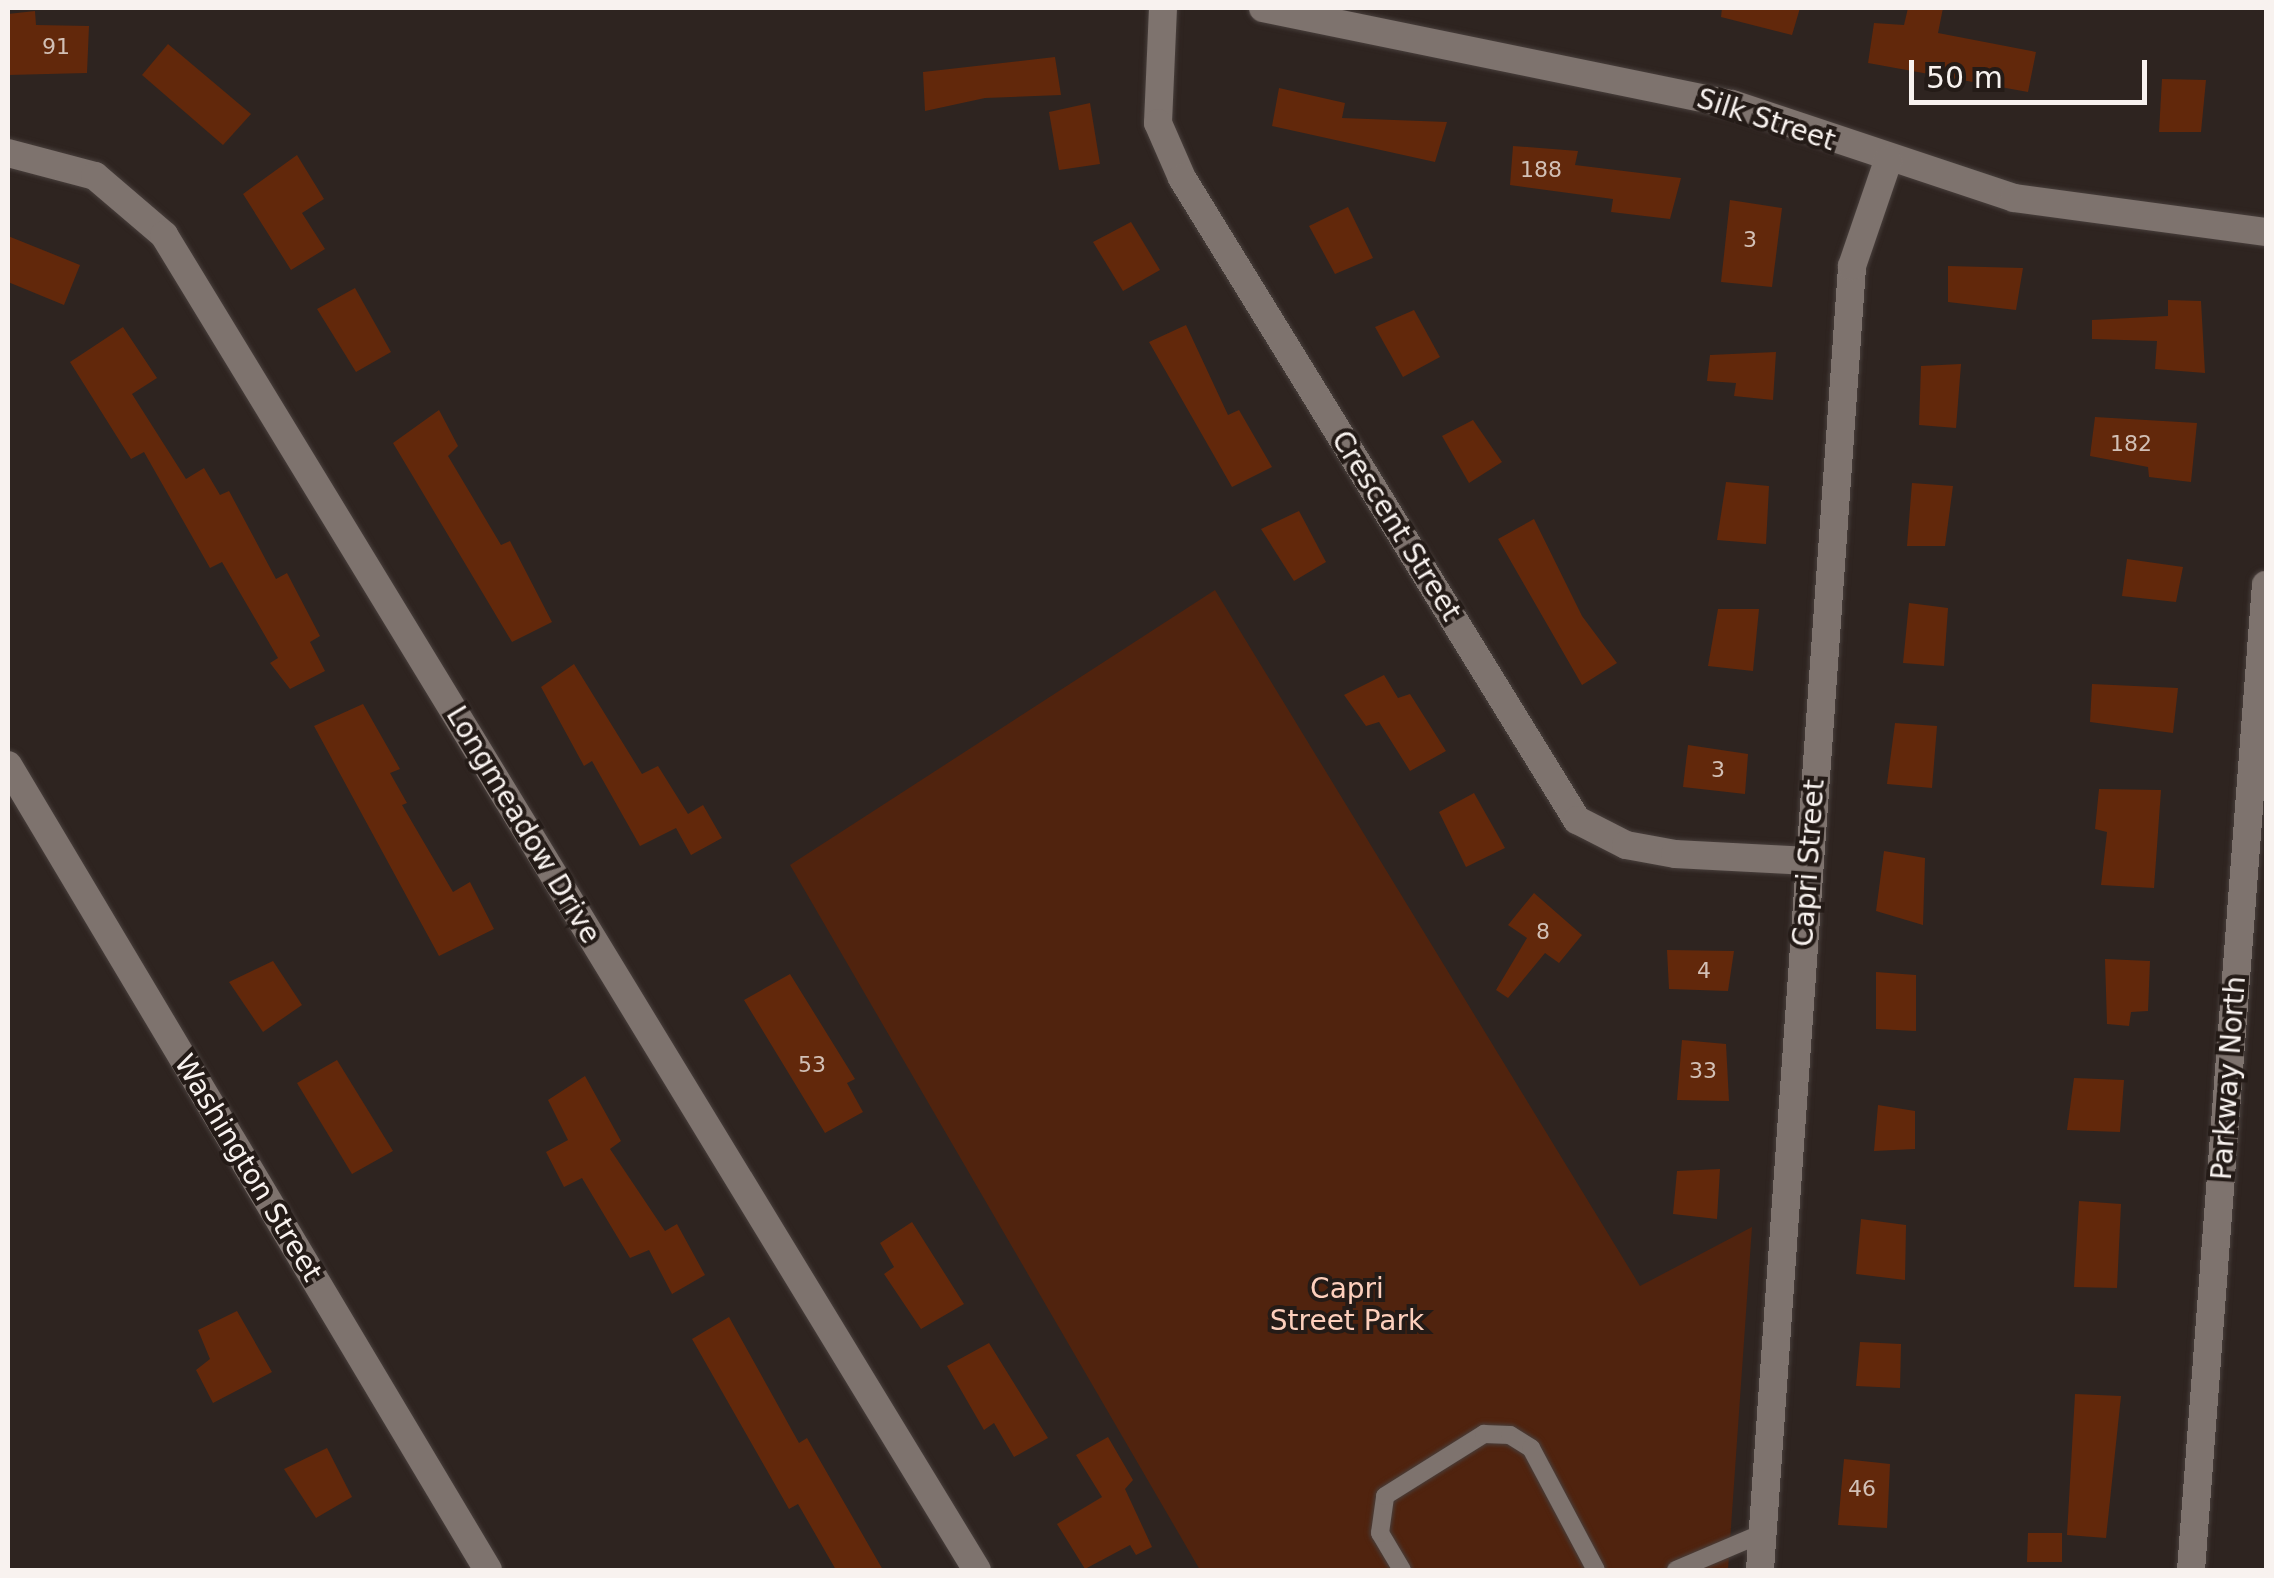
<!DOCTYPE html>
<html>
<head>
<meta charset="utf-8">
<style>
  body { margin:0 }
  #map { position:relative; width:2274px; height:1578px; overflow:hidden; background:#2e2420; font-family:"DejaVu Sans",sans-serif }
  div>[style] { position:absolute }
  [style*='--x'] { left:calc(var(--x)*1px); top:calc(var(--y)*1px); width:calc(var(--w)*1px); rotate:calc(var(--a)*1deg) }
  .green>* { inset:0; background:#50230e }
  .building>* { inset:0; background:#62280b }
  .roads { filter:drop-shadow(0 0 2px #483f3c) drop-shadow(0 0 2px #483f3c) }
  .service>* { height:18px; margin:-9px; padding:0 9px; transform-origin:9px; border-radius:9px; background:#7e736e }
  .minor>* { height:28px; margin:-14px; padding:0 14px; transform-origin:14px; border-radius:14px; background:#7e736e }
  span { translate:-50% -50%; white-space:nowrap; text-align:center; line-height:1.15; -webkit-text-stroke:8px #241b17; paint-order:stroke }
  .number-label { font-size:22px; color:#d2c0b6 }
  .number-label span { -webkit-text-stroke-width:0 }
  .street-label { font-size:28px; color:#f8f2ef }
  .park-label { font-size:28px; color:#fdcfbc }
  .frame { position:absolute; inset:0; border:10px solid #f8f2ef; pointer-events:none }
  .scale { position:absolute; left:1909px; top:60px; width:238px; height:45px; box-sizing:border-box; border:5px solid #f8f2ef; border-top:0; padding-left:12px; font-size:30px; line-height:35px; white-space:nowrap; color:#f8f2ef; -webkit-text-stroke:8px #241b17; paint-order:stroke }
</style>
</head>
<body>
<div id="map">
  <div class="green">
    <div style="clip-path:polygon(1215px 590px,1640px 1286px,1752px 1227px,1728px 1570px,1200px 1570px,790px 865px)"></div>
  </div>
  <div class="building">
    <div style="clip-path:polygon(1722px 8px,1800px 8px,1792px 35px,1721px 17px)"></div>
    <div style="clip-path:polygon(1908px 8px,1943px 8px,1938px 33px,2036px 52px,2028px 92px,1868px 63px,1874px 23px,1904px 25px)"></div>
    <div style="clip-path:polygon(35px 11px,36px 25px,89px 26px,87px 73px,8px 75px,8px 14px)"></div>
    <div style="clip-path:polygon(168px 44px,251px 114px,223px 145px,142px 75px)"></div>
    <div style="clip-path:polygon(1055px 57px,1061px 95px,985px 98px,925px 111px,923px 72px)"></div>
    <div style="clip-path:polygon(2162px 79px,2206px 80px,2201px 132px,2159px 132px)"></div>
    <div style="clip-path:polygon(1279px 88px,1345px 103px,1342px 118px,1447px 122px,1435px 162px,1272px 126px)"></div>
    <div style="clip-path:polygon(1090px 103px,1100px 164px,1059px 170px,1049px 112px)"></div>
    <div style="clip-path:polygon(1513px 146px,1578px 151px,1575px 165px,1681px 178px,1670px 219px,1611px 212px,1613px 199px,1510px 185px)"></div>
    <div style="clip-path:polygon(297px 155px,324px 199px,302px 213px,325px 249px,291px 270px,243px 194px)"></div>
    <div style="clip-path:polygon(1730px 200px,1782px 208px,1772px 287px,1721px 282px)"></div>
    <div style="clip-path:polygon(1348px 207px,1373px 258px,1335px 274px,1309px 226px)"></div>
    <div style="clip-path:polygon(1131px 222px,1160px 270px,1123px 291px,1093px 242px)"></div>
    <div style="clip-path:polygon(8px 236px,80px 265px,64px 305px,8px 282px)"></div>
    <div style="clip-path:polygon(1948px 266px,2023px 268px,2016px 310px,1948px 302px)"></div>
    <div style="clip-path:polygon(355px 288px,391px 352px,356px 372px,317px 309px)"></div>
    <div style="clip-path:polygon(2168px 300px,2201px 301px,2205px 373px,2155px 369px,2157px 341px,2092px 339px,2092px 320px,2168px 316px)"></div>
    <div style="clip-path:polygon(1414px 310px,1440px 357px,1403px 377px,1375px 327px)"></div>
    <div style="clip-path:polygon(1186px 325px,1228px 415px,1239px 410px,1272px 467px,1232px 487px,1149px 342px)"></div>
    <div style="clip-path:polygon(123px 327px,157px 378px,132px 394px,186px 479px,204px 468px,220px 495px,229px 491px,276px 579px,287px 573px,320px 636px,310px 642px,325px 671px,290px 689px,270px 663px,278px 658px,222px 562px,210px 568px,144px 452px,131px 459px,70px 362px)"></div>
    <div style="clip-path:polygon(1776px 352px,1773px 400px,1734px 396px,1736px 383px,1707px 381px,1710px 355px)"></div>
    <div style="clip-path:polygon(1961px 364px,1956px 428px,1919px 425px,1921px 366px)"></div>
    <div style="clip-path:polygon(439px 410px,458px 446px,448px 456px,501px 545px,510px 541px,552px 622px,512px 642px,393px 443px)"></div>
    <div style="clip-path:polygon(2095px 417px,2197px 423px,2191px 482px,2149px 477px,2148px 467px,2090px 456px)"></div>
    <div style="clip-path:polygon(1473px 420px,1502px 462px,1469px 483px,1442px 436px)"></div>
    <div style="clip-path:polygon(1726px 482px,1769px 486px,1766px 544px,1717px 540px)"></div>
    <div style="clip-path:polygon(1912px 483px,1953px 486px,1945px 546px,1907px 546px)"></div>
    <div style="clip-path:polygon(1299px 511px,1326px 562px,1294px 581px,1261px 529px)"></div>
    <div style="clip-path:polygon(1534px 519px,1582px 616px,1617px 663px,1582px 685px,1498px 539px)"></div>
    <div style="clip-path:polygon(2127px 559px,2183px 567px,2176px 602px,2122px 596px)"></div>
    <div style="clip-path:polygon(1909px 603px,1948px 608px,1944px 666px,1903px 663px)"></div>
    <div style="clip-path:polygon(1718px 609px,1759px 609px,1753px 671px,1708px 666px)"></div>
    <div style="clip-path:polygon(574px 664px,642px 774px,658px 766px,688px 814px,703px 805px,722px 838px,691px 855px,676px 828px,640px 846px,592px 761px,584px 766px,541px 687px)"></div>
    <div style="clip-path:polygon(1384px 675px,1398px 698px,1410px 694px,1446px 751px,1410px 771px,1379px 722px,1366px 726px,1344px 695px)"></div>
    <div style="clip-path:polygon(2092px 684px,2178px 688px,2173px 733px,2090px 722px)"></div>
    <div style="clip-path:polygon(363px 704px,400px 769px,390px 773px,407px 803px,402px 805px,453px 892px,470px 882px,494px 929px,439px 956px,314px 726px)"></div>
    <div style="clip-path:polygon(1895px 723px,1937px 726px,1932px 788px,1887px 784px)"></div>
    <div style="clip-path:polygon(1688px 745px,1748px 754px,1745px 794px,1683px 787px)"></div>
    <div style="clip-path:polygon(2099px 789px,2161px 790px,2154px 888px,2101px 885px,2107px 832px,2095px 829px)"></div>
    <div style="clip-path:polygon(1474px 793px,1505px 848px,1466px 867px,1439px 812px)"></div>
    <div style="clip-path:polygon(1884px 851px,1925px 858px,1923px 925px,1876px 911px)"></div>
    <div style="clip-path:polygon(1534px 893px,1582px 935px,1559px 963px,1545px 953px,1508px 998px,1496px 990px,1527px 938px,1508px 925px)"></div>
    <div style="clip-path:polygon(1667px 950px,1734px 951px,1728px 991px,1669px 989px)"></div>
    <div style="clip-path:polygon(2105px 959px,2150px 961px,2148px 1011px,2131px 1012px,2129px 1026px,2107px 1024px)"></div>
    <div style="clip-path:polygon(273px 961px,302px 1005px,263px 1032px,229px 982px)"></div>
    <div style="clip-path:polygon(1876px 972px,1916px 975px,1916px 1031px,1876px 1029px)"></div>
    <div style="clip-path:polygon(790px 974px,855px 1079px,847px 1083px,863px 1112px,825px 1133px,744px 1000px)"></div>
    <div style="clip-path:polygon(1682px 1040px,1726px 1044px,1729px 1101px,1677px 1100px)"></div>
    <div style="clip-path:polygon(337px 1060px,393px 1151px,352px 1174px,297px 1083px)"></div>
    <div style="clip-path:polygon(585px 1076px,621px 1141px,610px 1149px,665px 1231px,677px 1224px,705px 1275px,672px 1294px,649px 1250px,630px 1258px,582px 1178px,564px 1187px,546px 1152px,568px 1140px,548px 1100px)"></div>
    <div style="clip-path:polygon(2074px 1078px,2124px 1080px,2120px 1132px,2067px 1130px)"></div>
    <div style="clip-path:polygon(1878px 1105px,1915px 1111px,1915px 1149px,1874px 1151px)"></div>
    <div style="clip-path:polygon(1720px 1169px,1717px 1219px,1673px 1214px,1677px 1171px)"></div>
    <div style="clip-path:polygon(2079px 1201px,2121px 1204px,2117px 1288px,2074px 1287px)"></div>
    <div style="clip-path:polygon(1861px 1219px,1906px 1225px,1905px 1280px,1856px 1274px)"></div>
    <div style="clip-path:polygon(912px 1222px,964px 1304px,921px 1329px,884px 1274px,894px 1267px,880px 1243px)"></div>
    <div style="clip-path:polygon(237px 1311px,272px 1372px,213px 1403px,196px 1370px,210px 1359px,198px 1330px)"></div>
    <div style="clip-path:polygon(729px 1317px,799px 1443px,807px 1438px,883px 1570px,836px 1570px,798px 1504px,789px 1509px,692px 1339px)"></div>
    <div style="clip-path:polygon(1860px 1342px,1901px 1344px,1900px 1388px,1856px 1386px)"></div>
    <div style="clip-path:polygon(989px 1343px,1048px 1438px,1014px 1457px,994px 1423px,984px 1430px,947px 1366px)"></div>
    <div style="clip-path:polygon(2075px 1394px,2121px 1396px,2106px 1538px,2067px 1535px)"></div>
    <div style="clip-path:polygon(1108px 1437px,1133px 1480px,1125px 1489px,1152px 1547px,1136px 1555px,1130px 1545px,1085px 1569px,1057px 1524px,1102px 1497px,1076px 1455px)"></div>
    <div style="clip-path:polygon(327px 1448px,352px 1497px,316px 1518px,284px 1469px)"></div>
    <div style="clip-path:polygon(1844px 1459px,1890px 1464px,1887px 1528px,1838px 1525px)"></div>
    <div style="clip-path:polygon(2028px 1533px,2062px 1533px,2062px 1562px,2027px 1562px)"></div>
  </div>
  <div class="roads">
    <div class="service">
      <div style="--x:1402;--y:1570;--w:43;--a:-120.7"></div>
      <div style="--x:1380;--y:1533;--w:37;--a:-82"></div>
      <div style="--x:1385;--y:1496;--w:117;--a:-32.1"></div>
      <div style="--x:1484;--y:1434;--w:26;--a:2"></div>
      <div style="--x:1510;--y:1435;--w:25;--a:32"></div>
      <div style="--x:1531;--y:1448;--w:138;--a:62"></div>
      <div style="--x:1676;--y:1570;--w:95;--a:-23"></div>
    </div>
    <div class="minor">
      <div style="--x:1163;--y:8;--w:115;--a:92.5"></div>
      <div style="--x:1158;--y:123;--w:60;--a:66.4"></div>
      <div style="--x:1182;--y:178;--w:754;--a:58.4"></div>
      <div style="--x:1577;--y:820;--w:55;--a:27"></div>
      <div style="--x:1626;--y:845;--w:50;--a:10.4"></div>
      <div style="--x:1675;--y:854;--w:134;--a:3"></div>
      <div style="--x:1263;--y:8;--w:479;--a:11.6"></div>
      <div style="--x:1732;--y:104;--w:297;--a:18.4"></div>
      <div style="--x:2014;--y:198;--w:254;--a:7.7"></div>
      <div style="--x:8;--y:153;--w:90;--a:14.8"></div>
      <div style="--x:95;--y:176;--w:91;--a:40.5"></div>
      <div style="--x:164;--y:235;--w:1563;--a:58.66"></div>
      <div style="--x:8;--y:765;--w:937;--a:59.19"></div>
      <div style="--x:1760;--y:1570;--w:1307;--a:-85.96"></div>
      <div style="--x:1852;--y:266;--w:111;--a:-71.1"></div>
      <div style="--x:2191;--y:1570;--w:988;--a:-85.65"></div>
    </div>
  </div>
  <div class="number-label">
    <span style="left:56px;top:47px">91</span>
    <span style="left:1541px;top:170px">188</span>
    <span style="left:1750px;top:240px">3</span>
    <span style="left:2131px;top:444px">182</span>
    <span style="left:1718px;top:770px">3</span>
    <span style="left:1543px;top:932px">8</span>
    <span style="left:1704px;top:971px">4</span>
    <span style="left:812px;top:1065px">53</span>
    <span style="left:1703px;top:1071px">33</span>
    <span style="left:1862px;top:1489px">46</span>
  </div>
  <div class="street-label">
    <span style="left:1766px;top:120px;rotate:18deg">Silk Street</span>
    <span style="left:1396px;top:526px;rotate:58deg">Crescent Street</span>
    <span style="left:523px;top:825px;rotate:59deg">Longmeadow Drive</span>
    <span style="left:1809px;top:863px;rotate:-86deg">Capri Street</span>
    <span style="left:2229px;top:1078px;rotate:-86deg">Parkway North</span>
    <span style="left:248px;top:1168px;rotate:59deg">Washington Street</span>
  </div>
  <div class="park-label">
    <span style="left:1347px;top:1305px">Capri<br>Street Park</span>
  </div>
  <div class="frame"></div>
  <div class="scale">50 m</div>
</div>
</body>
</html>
